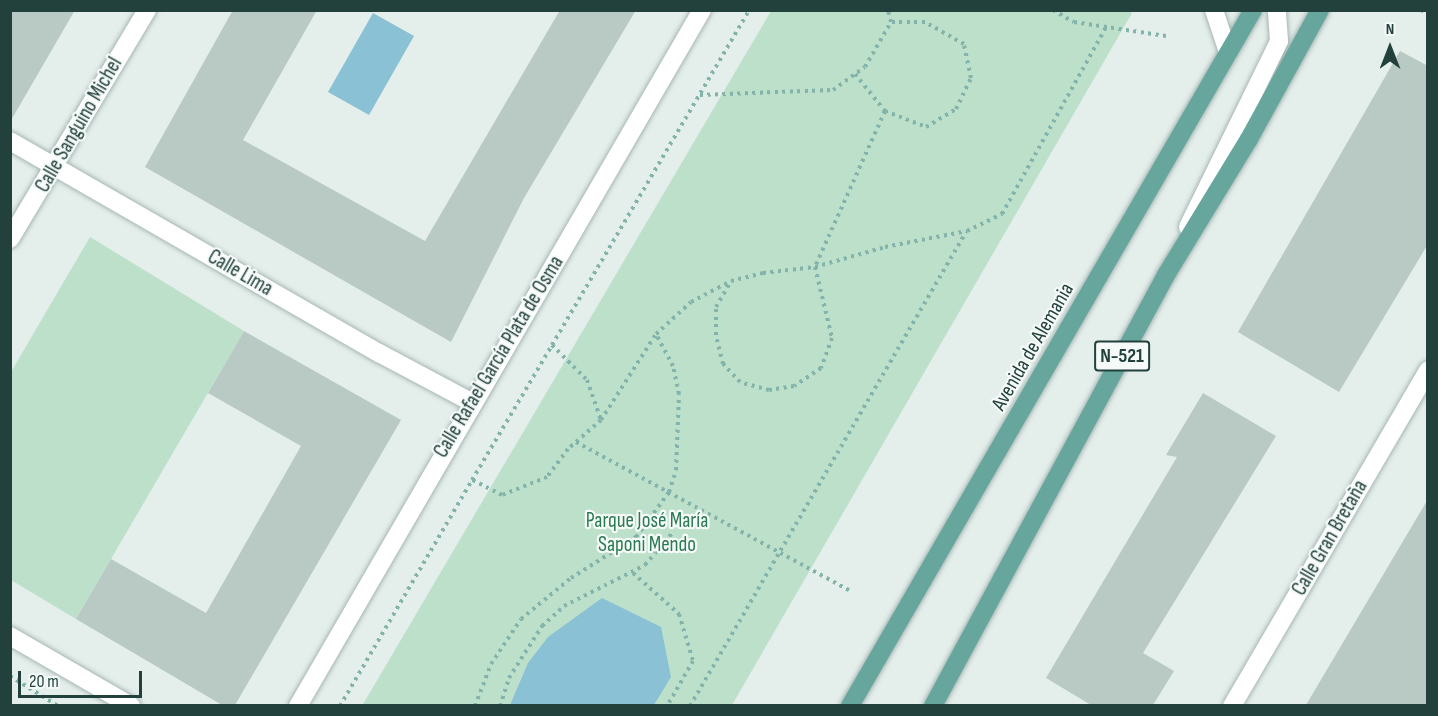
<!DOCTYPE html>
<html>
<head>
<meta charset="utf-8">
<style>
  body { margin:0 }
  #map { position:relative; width:1438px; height:716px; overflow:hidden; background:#e4eeeb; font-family:"Sofia Sans Condensed",sans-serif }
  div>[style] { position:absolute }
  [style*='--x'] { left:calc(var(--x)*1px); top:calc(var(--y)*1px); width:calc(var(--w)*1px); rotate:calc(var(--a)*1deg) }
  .green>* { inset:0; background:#bce0ca }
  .water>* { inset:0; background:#8ac1d5 }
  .building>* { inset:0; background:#b9c9c4 }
  .path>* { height:4px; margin-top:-2px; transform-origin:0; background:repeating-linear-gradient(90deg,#83b3aa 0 3px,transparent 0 7.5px) }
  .roads { filter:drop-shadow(0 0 2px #a6b7b3) drop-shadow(0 0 2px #a6b7b3) }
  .street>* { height:18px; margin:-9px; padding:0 9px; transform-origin:9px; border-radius:9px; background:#fff }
  .secondary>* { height:18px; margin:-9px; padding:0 9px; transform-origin:9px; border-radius:9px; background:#fff }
  .primary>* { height:18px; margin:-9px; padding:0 9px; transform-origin:9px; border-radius:9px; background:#66a69d }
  span { translate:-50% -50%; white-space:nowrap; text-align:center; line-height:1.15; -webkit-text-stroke:4.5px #f5faf8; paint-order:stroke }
  .shield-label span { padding:2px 4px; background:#f5faf8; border:2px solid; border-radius:4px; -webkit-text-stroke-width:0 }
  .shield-label { font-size:20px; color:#22413c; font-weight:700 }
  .street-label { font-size:21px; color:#22413c }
  .park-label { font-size:21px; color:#2a7a52 }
  .frame { position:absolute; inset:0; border:12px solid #22413c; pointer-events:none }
  .north { position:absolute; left:1360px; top:18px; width:60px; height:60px; -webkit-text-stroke:4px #f5faf8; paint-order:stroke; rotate:0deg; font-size:16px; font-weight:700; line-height:24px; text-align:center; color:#22413c }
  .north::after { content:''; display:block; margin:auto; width:21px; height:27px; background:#22413c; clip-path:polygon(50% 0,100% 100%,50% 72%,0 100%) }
  .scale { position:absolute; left:18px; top:671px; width:124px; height:27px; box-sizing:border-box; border:3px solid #22413c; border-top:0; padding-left:8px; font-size:18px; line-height:21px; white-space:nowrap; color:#22413c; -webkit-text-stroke:4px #f5faf8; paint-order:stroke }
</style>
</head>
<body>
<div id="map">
  <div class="green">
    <div style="clip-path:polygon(1127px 10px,1132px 13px,732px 705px,362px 706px,771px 11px)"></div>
    <div style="clip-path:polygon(90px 237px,244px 331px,76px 619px,11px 580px,11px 372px)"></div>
  </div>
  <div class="water">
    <div style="clip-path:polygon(373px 13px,414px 36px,369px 115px,328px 92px)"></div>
    <div style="clip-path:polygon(602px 598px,661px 627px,671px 677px,654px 705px,510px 705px,528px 663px,548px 637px)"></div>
  </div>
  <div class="building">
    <div style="clip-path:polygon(10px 10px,75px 10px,10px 122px)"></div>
    <div style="clip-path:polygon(233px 10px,317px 10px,243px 140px,425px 241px,560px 10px,636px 10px,524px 198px,451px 342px,145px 167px)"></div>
    <div style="clip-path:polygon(1400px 51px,1428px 66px,1428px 244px,1339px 392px,1238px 332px)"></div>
    <div style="clip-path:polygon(244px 331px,401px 420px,235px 705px,222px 705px,76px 619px,111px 559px,206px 613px,301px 446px,208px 393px)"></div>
    <div style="clip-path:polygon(1203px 393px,1276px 436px,1143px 653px,1174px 671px,1153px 705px,1091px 705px,1046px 678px,1177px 457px,1166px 455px)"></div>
    <div style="clip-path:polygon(1428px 499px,1428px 705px,1306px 705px)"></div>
  </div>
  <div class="path">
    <div style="--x:1053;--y:10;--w:24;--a:30"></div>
    <div style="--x:1074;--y:22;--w:93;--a:8.7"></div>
    <div style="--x:1421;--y:10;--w:8;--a:30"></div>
    <div style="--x:855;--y:74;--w:48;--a:51"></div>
    <div style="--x:885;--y:111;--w:44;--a:21.3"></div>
    <div style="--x:926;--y:127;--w:35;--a:-31"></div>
    <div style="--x:956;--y:109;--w:34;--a:-64"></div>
    <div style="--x:971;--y:78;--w:35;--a:-102"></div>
    <div style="--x:964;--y:44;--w:45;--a:-150.6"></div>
    <div style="--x:925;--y:22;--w:34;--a:180"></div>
    <div style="--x:700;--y:95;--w:133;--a:-2.2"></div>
    <div style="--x:833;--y:90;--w:39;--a:-36"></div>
    <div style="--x:865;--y:67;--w:52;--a:-60"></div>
    <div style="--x:891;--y:22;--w:12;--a:-104"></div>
    <div style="--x:885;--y:111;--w:171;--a:114.2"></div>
    <div style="--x:815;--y:267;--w:73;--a:-15.9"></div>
    <div style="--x:885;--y:247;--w:84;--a:-11"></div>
    <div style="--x:967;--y:231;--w:39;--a:-26"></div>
    <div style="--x:1002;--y:214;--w:214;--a:-60.9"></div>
    <div style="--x:815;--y:267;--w:73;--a:76.5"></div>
    <div style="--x:832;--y:338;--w:32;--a:110"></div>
    <div style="--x:821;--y:368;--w:32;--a:146"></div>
    <div style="--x:794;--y:386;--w:25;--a:171"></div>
    <div style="--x:769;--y:390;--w:30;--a:-165"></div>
    <div style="--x:740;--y:382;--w:25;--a:-133"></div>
    <div style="--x:723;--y:364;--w:30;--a:-104"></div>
    <div style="--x:716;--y:335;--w:28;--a:-90"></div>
    <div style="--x:716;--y:307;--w:30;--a:-60"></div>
    <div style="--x:731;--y:281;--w:33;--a:-14"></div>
    <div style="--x:763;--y:273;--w:52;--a:-6.6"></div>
    <div style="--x:552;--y:345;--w:389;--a:-59.5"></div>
    <div style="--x:601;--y:420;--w:44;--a:138.7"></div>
    <div style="--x:568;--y:449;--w:35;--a:127"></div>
    <div style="--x:547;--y:477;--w:48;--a:158.2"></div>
    <div style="--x:502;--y:495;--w:34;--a:-153"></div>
    <div style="--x:472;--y:480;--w:157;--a:-59.3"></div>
    <div style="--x:552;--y:345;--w:49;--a:45"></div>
    <div style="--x:587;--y:380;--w:42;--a:70.7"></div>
    <div style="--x:601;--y:420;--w:102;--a:-57.4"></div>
    <div style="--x:656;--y:334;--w:47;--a:-42.4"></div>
    <div style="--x:691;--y:302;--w:45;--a:-27.7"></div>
    <div style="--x:576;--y:442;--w:314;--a:28.5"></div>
    <div style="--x:633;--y:573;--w:62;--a:41.7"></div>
    <div style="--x:679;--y:614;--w:49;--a:73.4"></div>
    <div style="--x:693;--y:661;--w:52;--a:120"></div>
    <div style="--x:10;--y:676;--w:57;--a:32"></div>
    <div style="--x:340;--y:706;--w:262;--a:-59.7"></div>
    <div style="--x:475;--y:706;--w:45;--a:-69.1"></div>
    <div style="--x:491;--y:664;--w:54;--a:-56.3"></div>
    <div style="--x:521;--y:619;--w:65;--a:-39.4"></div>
    <div style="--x:571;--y:578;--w:77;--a:-32.2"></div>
    <div style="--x:636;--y:537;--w:56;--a:-53.7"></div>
    <div style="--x:669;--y:492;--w:23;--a:-72"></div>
    <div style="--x:676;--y:470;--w:76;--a:-87.7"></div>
    <div style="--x:679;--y:394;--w:29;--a:-102"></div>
    <div style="--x:673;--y:366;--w:36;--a:-118"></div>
    <div style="--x:500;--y:706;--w:29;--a:-72"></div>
    <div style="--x:509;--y:678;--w:62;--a:-57.6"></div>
    <div style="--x:542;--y:626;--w:30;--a:-42"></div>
    <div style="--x:564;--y:606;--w:91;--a:-26.8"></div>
    <div style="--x:645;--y:565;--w:45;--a:-49.5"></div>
    <div style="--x:690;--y:706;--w:548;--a:-59.79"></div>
  </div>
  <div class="roads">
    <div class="street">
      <div style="--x:10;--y:141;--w:426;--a:29.9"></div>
      <div style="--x:379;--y:353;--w:104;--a:28"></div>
      <div style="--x:10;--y:239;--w:267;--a:-59.1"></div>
      <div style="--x:10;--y:636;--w:140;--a:30"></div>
      <div style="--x:298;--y:706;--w:805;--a:-59.87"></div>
      <div style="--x:1232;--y:706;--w:389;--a:-59.7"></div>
    </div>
    <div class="secondary">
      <div style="--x:1214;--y:10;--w:44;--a:71.6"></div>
      <div style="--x:1188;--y:227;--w:207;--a:-63.9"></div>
      <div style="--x:1279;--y:41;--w:31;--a:-94"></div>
    </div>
    <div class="primary">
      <div style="--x:850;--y:706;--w:804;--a:-59.93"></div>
      <div style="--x:933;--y:706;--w:490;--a:-61.6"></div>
      <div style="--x:1166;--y:275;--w:159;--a:-58.6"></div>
      <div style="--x:1249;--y:139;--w:147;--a:-61.2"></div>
    </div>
  </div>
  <div class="shield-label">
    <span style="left:1122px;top:356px">N-521</span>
  </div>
  <div class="street-label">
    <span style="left:79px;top:125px;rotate:-60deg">Calle Sanguino Michel</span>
    <span style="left:240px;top:273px;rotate:30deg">Calle Lima</span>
    <span style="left:1033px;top:347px;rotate:-60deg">Avenida de Alemania</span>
    <span style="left:499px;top:357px;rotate:-59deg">Calle Rafael García Plata de Osma</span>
    <span style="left:1330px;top:538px;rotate:-60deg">Calle Gran Bretaña</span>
  </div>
  <div class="park-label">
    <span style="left:647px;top:533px">Parque José María<br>Saponi Mendo</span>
  </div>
  <div class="frame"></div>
  <div class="north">N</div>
  <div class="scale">20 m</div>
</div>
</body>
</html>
